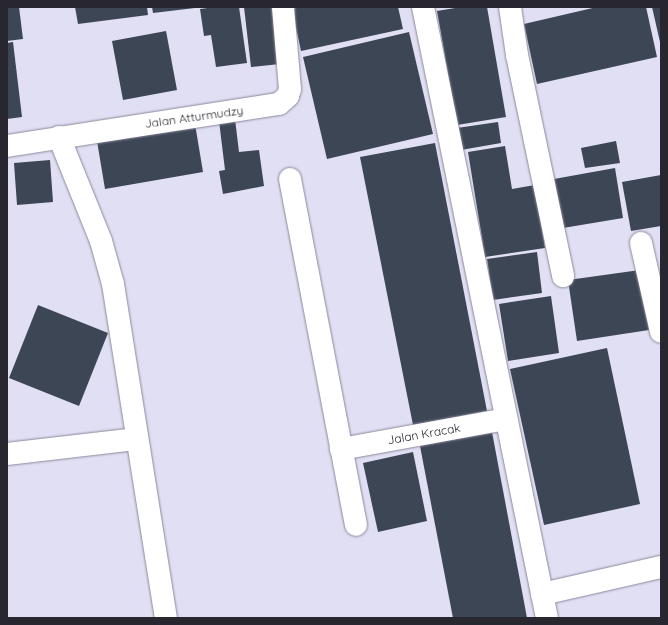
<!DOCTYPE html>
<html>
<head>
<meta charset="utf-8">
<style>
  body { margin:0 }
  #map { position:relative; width:668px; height:625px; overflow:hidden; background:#e1dff4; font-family:Quicksand,sans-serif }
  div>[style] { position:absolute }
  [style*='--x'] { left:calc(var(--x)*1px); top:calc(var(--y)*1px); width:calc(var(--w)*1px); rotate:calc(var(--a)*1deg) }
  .building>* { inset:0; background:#3c4655 }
  .roads { filter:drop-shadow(0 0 1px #8a889b) drop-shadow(0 0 1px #8a889b) }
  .minor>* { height:22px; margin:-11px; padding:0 11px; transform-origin:11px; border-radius:11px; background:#fff }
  span { translate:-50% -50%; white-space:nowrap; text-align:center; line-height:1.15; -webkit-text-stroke:4px #fff; paint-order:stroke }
  .street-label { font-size:12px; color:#28272f }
  .frame { position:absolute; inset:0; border:8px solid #28272f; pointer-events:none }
</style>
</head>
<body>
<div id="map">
  <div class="building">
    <div style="clip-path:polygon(7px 7px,19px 7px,23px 39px,7px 41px)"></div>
    <div style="clip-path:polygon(75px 7px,147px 7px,148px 15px,78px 24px)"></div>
    <div style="clip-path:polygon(152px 7px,195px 7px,195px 8px,153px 13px)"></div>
    <div style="clip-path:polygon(215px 7px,239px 7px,247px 63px,216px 67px,211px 35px,204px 36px,200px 9px)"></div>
    <div style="clip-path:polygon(244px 7px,282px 7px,289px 63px,251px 67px)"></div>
    <div style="clip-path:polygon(301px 7px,398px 7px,403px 29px,301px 51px,292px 9px)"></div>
    <div style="clip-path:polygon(461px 7px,487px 7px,506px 117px,457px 125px,437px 11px)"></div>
    <div style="clip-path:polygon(597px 7px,646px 7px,657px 57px,537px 84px,524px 24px)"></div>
    <div style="clip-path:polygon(652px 7px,661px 7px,661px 42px,660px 42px)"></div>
    <div style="clip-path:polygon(166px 31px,177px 90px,123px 100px,112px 41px)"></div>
    <div style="clip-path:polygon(409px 32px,433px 134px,327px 159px,303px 57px)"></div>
    <div style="clip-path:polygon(13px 42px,22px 117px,7px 119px,7px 43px)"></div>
    <div style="clip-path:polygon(235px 119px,239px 152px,259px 150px,264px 186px,223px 194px,219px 171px,225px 170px,219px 121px)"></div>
    <div style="clip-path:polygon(498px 122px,501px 143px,461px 150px,457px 128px)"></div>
    <div style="clip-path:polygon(195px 124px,203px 172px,105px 189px,97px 141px)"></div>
    <div style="clip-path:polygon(616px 141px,620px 163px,585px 168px,581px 148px)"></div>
    <div style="clip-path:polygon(435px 143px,487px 411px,413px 425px,360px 157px)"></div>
    <div style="clip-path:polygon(505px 146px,512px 189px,535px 185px,545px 248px,485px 257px,468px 152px)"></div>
    <div style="clip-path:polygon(50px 160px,53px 202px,17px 205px,14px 163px)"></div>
    <div style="clip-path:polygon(615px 168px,623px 218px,563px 228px,554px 179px)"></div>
    <div style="clip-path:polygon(661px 175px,661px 226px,631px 231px,622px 182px)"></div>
    <div style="clip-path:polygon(537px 252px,542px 293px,493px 300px,487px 259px)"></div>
    <div style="clip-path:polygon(640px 270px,649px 330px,577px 341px,568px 280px)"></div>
    <div style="clip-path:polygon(551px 296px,559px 353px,508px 361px,499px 304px)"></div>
    <div style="clip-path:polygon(38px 305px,108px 333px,79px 406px,9px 378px)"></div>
    <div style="clip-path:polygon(607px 348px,640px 504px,544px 525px,510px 369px)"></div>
    <div style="clip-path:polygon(492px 432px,527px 618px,453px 618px,420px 446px)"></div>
    <div style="clip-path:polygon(413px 452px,427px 521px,378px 532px,363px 463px)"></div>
  </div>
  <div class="roads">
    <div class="minor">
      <div style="--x:423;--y:7;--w:623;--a:78.53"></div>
      <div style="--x:510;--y:7;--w:49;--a:81.7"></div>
      <div style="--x:517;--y:55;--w:226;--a:78.2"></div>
      <div style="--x:59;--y:137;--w:112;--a:68"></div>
      <div style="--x:101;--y:241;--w:45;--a:74.4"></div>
      <div style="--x:113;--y:284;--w:338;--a:81"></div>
      <div style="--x:7;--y:146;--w:275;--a:-8.8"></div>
      <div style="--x:279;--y:104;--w:12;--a:-42"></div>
      <div style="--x:288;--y:96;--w:7;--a:-74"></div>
      <div style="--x:290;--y:89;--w:82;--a:-94.9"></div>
      <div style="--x:290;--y:179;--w:352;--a:79.2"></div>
      <div style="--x:641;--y:243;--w:91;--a:77.3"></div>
      <div style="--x:341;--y:449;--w:168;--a:-10.3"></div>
      <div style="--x:7;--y:454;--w:131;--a:-6.6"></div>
      <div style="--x:542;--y:594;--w:122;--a:-12.8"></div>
    </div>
  </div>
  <div class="street-label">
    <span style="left:194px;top:117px;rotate:-8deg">Jalan Atturmudzy</span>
    <span style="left:424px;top:434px;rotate:-10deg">Jalan Kracak</span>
  </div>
  <div class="frame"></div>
</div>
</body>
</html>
